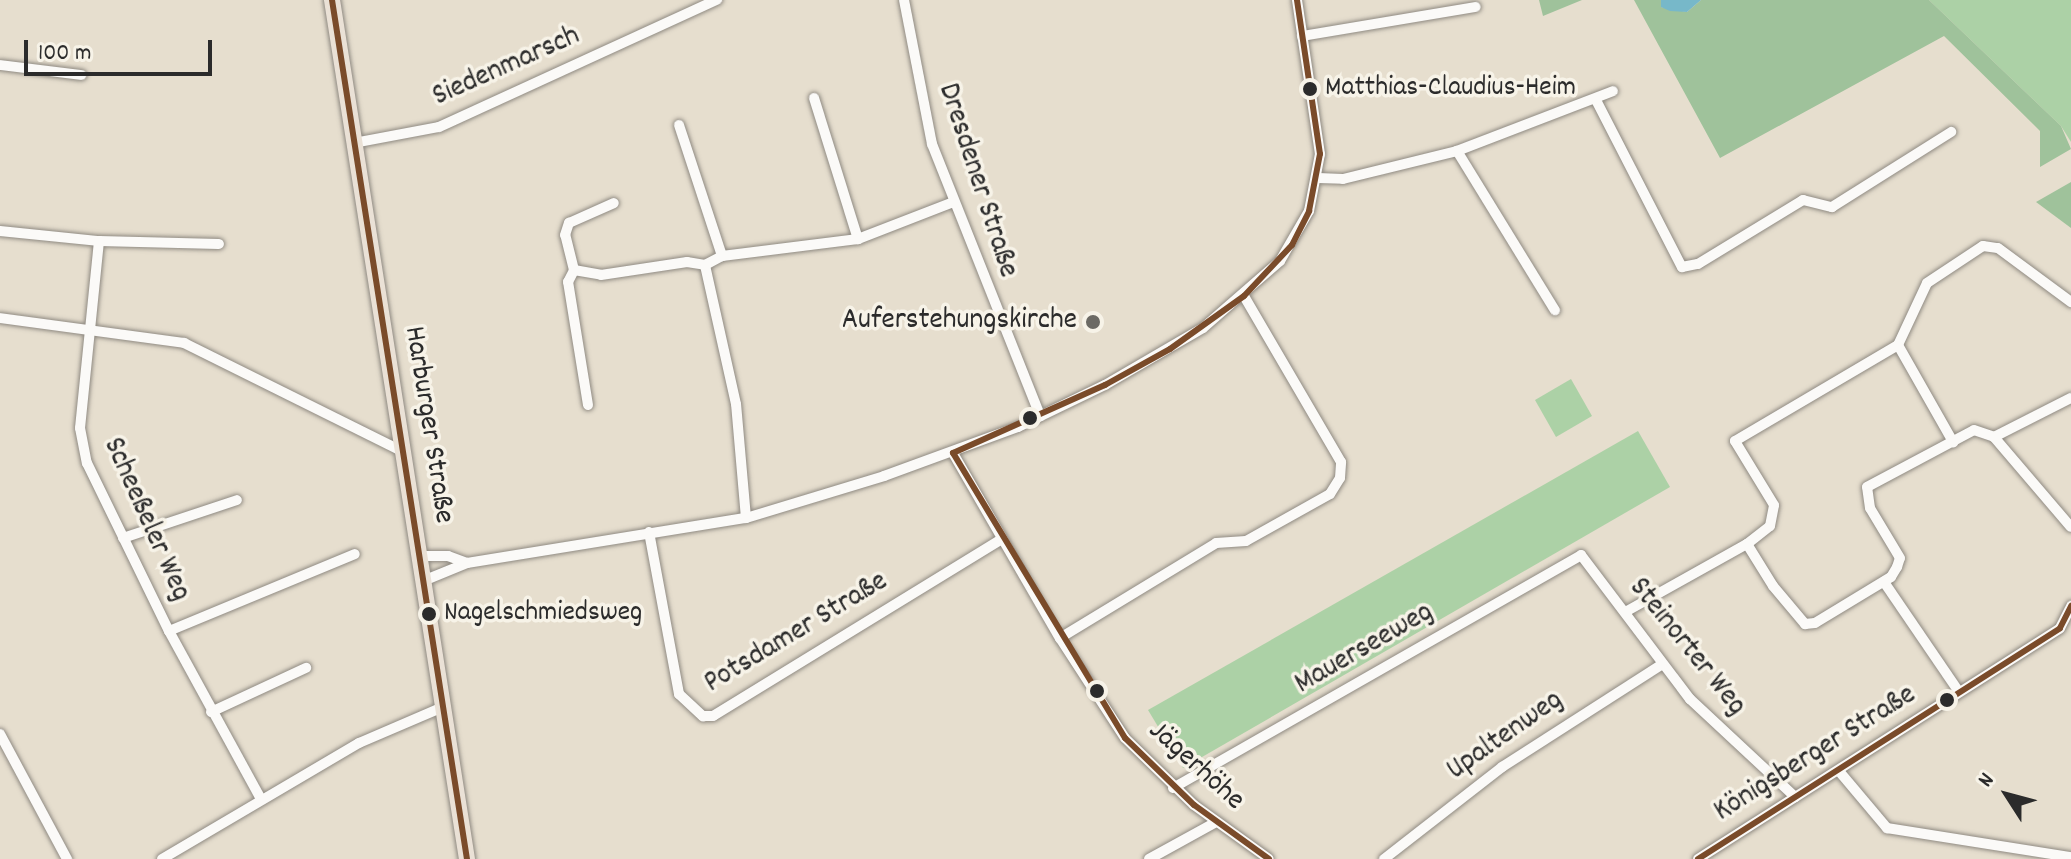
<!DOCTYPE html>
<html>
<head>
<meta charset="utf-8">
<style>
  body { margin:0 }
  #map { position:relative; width:2071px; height:859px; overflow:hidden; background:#e6dece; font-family:Dekko,sans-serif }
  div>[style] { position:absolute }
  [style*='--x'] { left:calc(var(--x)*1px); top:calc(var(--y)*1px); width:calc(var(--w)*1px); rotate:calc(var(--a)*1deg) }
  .green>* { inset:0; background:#acd1a6 }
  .forest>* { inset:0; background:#9fc29b }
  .water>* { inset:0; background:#77b8c9 }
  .roads { filter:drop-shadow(0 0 2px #8f8a82) drop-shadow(0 0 2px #8f8a82) }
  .street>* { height:10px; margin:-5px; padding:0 5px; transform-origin:5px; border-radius:5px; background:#fbfaf8 }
  .primary>* { height:16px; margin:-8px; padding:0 8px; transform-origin:8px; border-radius:8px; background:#eae1d6 }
  .bus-1>* { height:6px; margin:-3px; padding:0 3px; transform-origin:3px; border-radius:3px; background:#7a4b2a }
  .dots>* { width:22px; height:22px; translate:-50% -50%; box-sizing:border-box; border:4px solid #f7f3e8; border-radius:50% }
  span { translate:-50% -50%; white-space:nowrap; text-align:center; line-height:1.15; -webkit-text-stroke:7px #f7f3e8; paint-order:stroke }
  .bus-label { font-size:28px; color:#2b2b2b }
  .left { translate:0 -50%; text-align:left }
  .street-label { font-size:30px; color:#2b2b2b }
  .poi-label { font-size:30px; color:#2b2b2b }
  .right { translate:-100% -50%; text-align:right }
  .north { position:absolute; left:1967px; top:755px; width:80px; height:80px; -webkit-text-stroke:6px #f7f3e8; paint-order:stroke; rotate:306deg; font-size:22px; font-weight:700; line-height:32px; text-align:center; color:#2b2b2b }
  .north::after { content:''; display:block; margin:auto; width:28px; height:36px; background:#2b2b2b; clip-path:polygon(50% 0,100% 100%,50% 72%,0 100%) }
  .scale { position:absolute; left:24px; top:40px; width:188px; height:36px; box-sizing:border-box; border:4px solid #2b2b2b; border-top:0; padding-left:10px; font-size:24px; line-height:28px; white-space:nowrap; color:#2b2b2b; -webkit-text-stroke:6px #f7f3e8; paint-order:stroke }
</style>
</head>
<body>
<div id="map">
  <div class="green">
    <div style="clip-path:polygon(1929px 0,2071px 0,2071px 142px,2061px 126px)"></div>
    <div style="clip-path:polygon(1571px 379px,1592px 416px,1556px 437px,1535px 400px)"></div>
    <div style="clip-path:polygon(1638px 431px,1670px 487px,1183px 768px,1148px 710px)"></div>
  </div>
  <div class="forest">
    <div style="clip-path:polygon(1539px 0,1582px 0,1543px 16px)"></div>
    <div style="clip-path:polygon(1634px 0,1661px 0,1661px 7px,1687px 12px,1701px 0,1929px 0,2061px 126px,2071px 149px,2040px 167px,2040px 131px,1944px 36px,1720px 158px)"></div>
    <div style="clip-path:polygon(2071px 182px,2071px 228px,2036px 202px)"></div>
  </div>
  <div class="water">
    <div style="clip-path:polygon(1661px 0,1701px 0,1687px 12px,1670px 11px,1661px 7px)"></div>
  </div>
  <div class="roads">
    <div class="street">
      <div style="--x:904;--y:0;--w:147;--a:79"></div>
      <div style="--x:932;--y:144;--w:293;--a:68.3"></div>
      <div style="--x:1302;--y:36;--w:176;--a:-9.5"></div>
      <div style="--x:0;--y:65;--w:82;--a:7"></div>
      <div style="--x:814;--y:98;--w:148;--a:72.7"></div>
      <div style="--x:1596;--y:100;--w:188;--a:62.8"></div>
      <div style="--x:1682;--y:267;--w:16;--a:-11"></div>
      <div style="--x:1698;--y:264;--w:123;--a:-31.4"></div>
      <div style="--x:1803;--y:200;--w:30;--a:14"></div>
      <div style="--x:1832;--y:207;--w:141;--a:-32.2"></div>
      <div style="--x:679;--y:125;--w:138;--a:71.8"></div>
      <div style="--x:354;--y:143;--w:86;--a:-10.7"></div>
      <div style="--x:439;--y:127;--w:306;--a:-24.6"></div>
      <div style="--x:1457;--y:151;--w:187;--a:58.4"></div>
      <div style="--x:1318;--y:178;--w:25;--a:2"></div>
      <div style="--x:1343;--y:179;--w:117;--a:-13.8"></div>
      <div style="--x:1457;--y:151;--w:167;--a:-21"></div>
      <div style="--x:0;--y:231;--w:100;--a:5.8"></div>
      <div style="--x:99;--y:241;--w:120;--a:1.4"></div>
      <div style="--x:99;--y:241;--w:188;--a:95.8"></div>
      <div style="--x:80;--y:428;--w:36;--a:79"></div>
      <div style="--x:87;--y:463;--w:187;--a:64"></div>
      <div style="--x:169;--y:631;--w:192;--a:61.3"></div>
      <div style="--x:574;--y:270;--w:36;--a:-104"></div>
      <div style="--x:565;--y:235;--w:13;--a:-72"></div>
      <div style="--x:569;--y:223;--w:49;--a:-24"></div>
      <div style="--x:0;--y:318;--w:186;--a:7.7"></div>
      <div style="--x:184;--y:343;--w:243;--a:26.4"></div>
      <div style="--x:1898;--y:345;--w:68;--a:-64.9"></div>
      <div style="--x:1927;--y:283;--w:67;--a:-33.5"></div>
      <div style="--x:1983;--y:246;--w:15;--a:8"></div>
      <div style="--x:1998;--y:248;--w:91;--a:36.5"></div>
      <div style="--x:588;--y:405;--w:125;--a:-99.2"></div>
      <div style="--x:568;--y:282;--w:13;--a:-63"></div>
      <div style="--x:574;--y:270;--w:27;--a:10"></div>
      <div style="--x:601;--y:275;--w:87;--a:-8.6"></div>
      <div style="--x:687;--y:262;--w:18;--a:9"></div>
      <div style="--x:1994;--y:437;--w:86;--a:-26.9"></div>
      <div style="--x:953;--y:453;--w:214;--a:60"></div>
      <div style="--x:1060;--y:638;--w:119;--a:57"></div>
      <div style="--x:1125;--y:738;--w:96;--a:44.2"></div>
      <div style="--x:1194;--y:805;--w:92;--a:35.8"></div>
      <div style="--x:746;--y:518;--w:114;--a:-95"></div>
      <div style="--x:736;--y:404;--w:142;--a:-102.6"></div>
      <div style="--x:705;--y:265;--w:19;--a:-28"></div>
      <div style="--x:722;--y:256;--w:137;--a:-7.1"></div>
      <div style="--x:858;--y:239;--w:100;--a:-21.2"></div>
      <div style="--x:649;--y:532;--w:165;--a:79.5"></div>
      <div style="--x:679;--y:694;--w:33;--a:43"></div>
      <div style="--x:703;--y:716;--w:10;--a:0"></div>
      <div style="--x:713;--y:716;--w:339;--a:-31.5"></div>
      <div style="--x:123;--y:538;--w:120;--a:-18.4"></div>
      <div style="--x:1747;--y:544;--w:49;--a:58.2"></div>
      <div style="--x:1773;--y:586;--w:50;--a:49.9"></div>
      <div style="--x:1805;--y:624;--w:10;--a:-6"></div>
      <div style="--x:1815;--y:623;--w:89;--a:-31.2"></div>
      <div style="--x:1891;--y:577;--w:12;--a:-59"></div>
      <div style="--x:1897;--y:567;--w:9;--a:-72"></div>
      <div style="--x:1900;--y:558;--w:58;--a:-121"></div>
      <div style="--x:1870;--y:508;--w:21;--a:-98"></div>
      <div style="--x:1867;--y:487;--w:121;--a:-28"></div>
      <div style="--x:1974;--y:430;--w:21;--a:19"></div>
      <div style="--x:1994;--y:437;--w:118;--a:49.5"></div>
      <div style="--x:419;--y:556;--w:29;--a:0"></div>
      <div style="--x:448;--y:556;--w:20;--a:20"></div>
      <div style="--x:423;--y:581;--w:48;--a:-22.2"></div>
      <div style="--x:467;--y:563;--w:283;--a:-9.2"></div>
      <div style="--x:746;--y:518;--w:144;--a:-16.9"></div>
      <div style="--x:884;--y:476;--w:143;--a:-20.1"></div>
      <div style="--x:1018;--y:427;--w:97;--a:-25.8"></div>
      <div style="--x:1105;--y:385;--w:113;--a:-30.2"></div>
      <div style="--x:1203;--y:328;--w:102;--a:-41"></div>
      <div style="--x:1280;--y:261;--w:58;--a:-59.9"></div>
      <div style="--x:1309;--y:211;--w:58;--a:-79.1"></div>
      <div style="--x:1320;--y:154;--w:156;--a:-98.5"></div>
      <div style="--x:1884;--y:582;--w:133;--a:55.7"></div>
      <div style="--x:1627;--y:611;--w:137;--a:-29.2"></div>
      <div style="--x:1747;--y:544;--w:29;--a:-38"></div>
      <div style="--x:1770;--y:526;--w:21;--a:-79"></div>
      <div style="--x:1774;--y:505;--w:75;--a:-121.4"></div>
      <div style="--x:1735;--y:441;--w:189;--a:-30.5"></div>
      <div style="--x:1898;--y:345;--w:112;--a:60.4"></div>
      <div style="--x:169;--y:631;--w:201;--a:-22.5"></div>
      <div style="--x:1060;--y:638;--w:183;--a:-31.3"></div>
      <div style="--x:1216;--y:543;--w:30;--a:-4"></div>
      <div style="--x:1246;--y:541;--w:96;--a:-29.2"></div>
      <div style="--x:1330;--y:494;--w:19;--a:-58"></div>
      <div style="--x:1340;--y:478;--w:16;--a:-86"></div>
      <div style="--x:1341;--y:462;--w:192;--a:-120.3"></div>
      <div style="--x:211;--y:712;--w:105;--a:-24.9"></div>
      <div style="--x:0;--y:734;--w:142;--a:61.8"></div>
      <div style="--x:1839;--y:771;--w:75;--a:49.9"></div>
      <div style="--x:1887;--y:828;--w:186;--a:9"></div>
      <div style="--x:1173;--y:788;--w:470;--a:-29.7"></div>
      <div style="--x:1581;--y:555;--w:181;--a:52.9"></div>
      <div style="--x:1690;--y:699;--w:144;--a:43"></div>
      <div style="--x:162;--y:859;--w:229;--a:-30.5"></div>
      <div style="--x:359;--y:743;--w:91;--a:-23.2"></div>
      <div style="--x:1149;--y:859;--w:77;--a:-28.9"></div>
      <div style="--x:1384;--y:859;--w:150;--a:-37.9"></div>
      <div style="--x:1502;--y:767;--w:189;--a:-32.7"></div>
      <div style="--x:1698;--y:859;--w:429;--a:-32.5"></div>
      <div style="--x:2060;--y:628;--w:25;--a:-63"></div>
    </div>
    <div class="primary">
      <div style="--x:332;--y:0;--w:870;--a:81.07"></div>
    </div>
  </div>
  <div class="bus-1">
    <div style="--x:332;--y:0;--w:870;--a:81.07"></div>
    <div style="--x:1269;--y:859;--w:92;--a:-144.2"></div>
    <div style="--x:1194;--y:805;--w:96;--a:-135.8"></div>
    <div style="--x:1125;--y:738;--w:333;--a:-121.1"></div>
    <div style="--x:953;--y:453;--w:167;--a:-24.1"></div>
    <div style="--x:1105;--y:385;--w:74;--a:-29"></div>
    <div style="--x:1170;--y:349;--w:91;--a:-35.6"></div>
    <div style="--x:1244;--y:296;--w:70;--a:-46.7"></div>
    <div style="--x:1292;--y:245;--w:38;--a:-63"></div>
    <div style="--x:1309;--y:211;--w:58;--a:-79.1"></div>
    <div style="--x:1320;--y:154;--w:156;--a:-98.5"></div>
    <div style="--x:1698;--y:859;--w:429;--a:-32.5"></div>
    <div style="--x:2060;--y:628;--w:25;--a:-63"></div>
  </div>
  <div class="dots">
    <div style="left:1310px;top:89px;background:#2b2b2b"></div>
    <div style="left:1093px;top:322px;background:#6c6a64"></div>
    <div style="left:1030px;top:418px;background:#2b2b2b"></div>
    <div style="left:429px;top:614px;background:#2b2b2b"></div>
    <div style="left:1097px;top:691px;background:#2b2b2b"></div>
    <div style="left:1947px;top:700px;background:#2b2b2b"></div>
  </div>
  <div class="bus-label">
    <span class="left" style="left:1325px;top:89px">Matthias-Claudius-Heim</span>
    <span class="left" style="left:444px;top:614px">Nagelschmiedsweg</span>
  </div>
  <div class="street-label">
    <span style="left:507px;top:68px;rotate:-24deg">Siedenmarsch</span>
    <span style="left:976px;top:181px;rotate:72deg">Dresdener Straße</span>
    <span style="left:427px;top:425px;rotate:81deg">Harburger Straße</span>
    <span style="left:145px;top:520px;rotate:66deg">Scheeßeler Weg</span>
    <span style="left:797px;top:634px;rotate:-31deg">Potsdamer Straße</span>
    <span style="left:1686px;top:648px;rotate:51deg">Steinorter Weg</span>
    <span style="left:1365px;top:650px;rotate:-30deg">Mauerseeweg</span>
    <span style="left:1506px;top:737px;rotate:-35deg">Upaltenweg</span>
    <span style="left:1816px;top:755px;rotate:-32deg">Königsberger Straße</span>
    <span style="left:1195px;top:767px;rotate:42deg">Jägerhöhe</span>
  </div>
  <div class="poi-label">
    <span class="right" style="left:1077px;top:322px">Auferstehungskirche</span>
  </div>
  <div class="north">N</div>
  <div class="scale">100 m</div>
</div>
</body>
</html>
